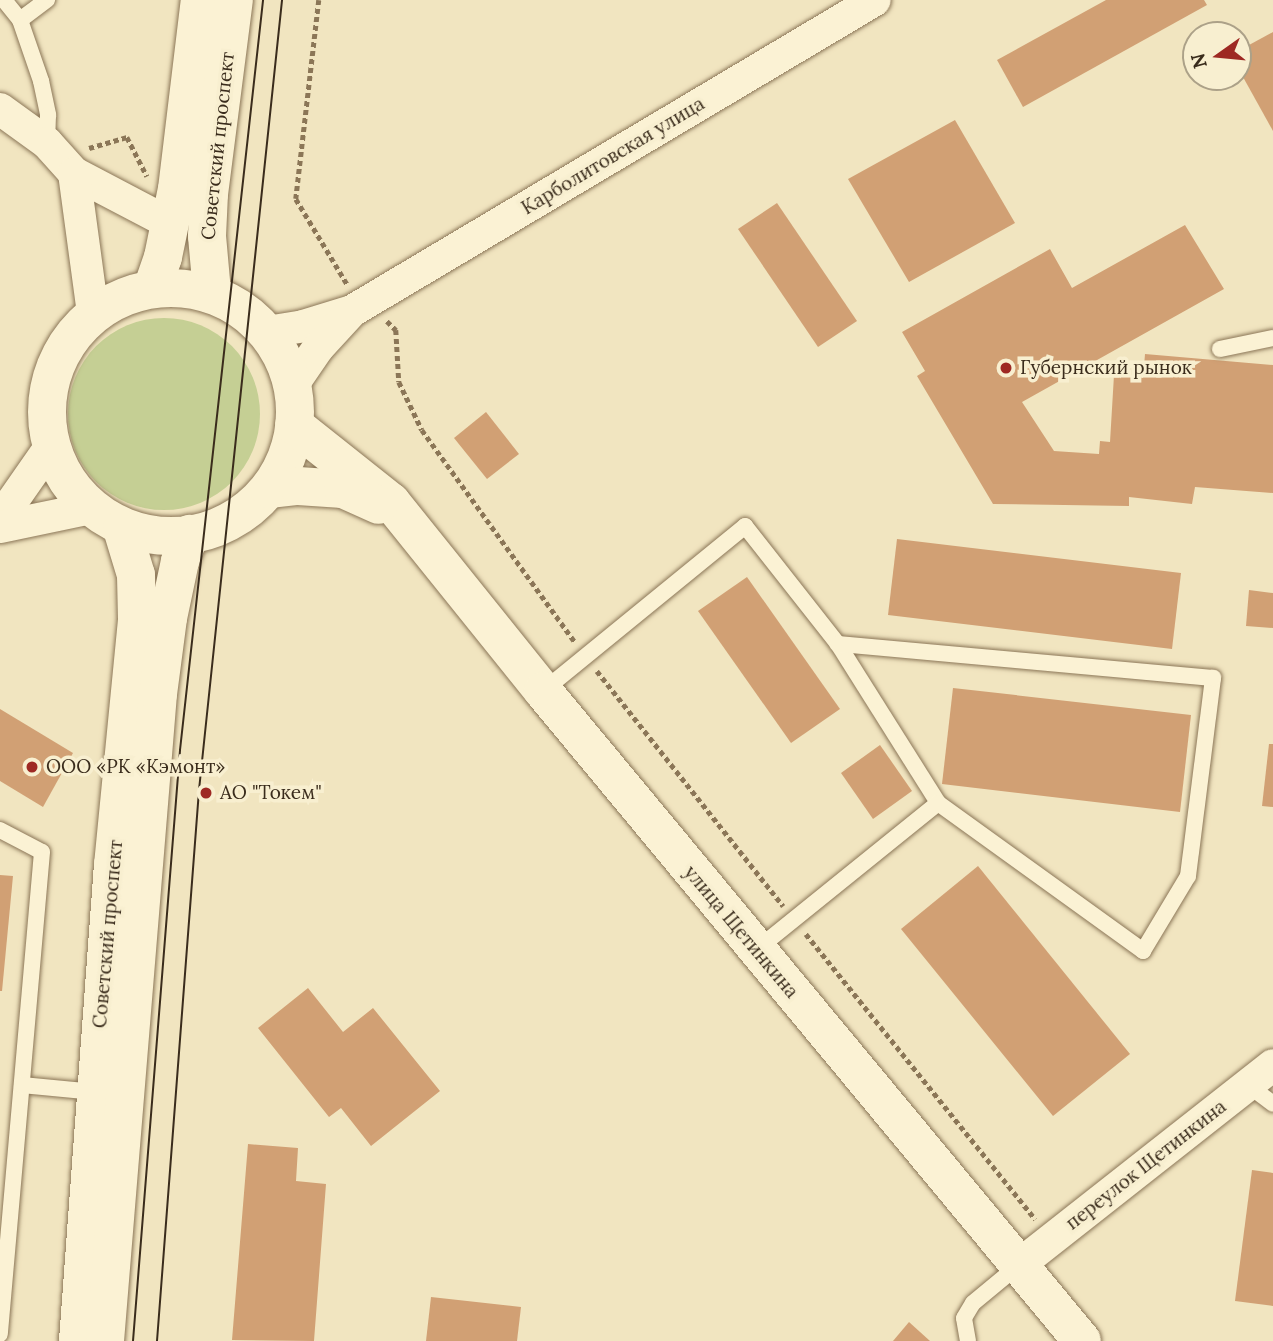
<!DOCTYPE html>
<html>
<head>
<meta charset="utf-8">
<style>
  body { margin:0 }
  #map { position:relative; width:1273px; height:1341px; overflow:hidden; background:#f1e5c0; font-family:Lora,serif }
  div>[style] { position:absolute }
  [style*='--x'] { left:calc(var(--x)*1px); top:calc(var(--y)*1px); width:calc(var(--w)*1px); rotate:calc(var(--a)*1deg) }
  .green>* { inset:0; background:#c5cf94 }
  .round { border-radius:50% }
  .building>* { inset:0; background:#d1a074 }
  .path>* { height:4.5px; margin-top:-2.25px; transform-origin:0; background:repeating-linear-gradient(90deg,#8b7657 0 5px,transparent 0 8.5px) }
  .roads { filter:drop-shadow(0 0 2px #8b7657) drop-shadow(0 0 2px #8b7657) }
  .lane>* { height:16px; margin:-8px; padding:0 8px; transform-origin:8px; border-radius:8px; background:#fbf2d4 }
  .street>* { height:32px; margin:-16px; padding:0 16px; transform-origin:16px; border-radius:16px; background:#fbf2d4 }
  .secondary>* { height:38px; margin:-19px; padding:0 19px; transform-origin:19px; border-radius:19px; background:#fbf2d4 }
  .secondary>.ring { margin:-19px; padding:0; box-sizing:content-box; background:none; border:38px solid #fbf2d4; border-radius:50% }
  .tram>* { height:2px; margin:-1px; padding:0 1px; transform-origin:1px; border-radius:1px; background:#3a2c1c }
  .dots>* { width:19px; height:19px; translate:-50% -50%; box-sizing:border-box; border:4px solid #f8efd0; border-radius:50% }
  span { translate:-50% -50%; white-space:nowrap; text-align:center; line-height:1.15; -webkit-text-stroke:7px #f8efd0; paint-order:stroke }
  .street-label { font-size:19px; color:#3a2c1c }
  .poi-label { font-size:19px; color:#3a2c1c }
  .left { translate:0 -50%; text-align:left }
  .north { position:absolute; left:1182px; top:21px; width:70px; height:70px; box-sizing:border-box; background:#f8efd0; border:2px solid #aca188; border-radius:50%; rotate:255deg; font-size:19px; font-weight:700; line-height:28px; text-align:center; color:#3a2c1c }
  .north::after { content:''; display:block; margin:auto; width:24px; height:32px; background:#9e2923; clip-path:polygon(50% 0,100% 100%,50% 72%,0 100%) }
</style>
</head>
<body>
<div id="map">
  <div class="green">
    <div class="round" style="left:68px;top:318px;width:192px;height:192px"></div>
  </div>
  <div class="building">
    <div style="clip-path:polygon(1106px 0,1204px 0,1207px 5px,1023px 107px,997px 60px)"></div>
    <div style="clip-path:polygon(1273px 32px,1273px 131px,1238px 68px,1238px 51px)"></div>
    <div style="clip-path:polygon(955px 120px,1015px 223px,909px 282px,848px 179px)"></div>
    <div style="clip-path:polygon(777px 203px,857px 321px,818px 347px,738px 229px)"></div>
    <div style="clip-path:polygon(1185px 225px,1224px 289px,1022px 402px,1054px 451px,1099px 454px,1100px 441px,1110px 442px,1114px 375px,1143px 378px,1145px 354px,1273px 365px,1273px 493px,1195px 487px,1192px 504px,1129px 497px,1129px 506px,993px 504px,917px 376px,925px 371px,902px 332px,1050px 249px,1072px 288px)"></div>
    <div style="clip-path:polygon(486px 412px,519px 454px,487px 479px,454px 438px)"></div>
    <div style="clip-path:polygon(897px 539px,1181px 573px,1172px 649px,888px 615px)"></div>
    <div style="clip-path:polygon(747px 577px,840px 709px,791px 743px,698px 611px)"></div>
    <div style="clip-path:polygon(1249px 590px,1273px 593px,1273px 628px,1246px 626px)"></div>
    <div style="clip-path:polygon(953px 688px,1191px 715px,1180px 812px,942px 784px)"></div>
    <div style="clip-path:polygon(0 709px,73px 753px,43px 807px,0 781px)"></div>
    <div style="clip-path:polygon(1269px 744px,1273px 744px,1273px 807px,1262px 806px)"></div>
    <div style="clip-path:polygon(880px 745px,912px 791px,873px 819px,841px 773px)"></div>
    <div style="clip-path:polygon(978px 866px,1130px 1054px,1053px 1116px,901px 929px)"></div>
    <div style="clip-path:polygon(0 875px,13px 876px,2px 991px,0 991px)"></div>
    <div style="clip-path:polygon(308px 988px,343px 1032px,373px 1008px,440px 1091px,371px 1146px,341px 1108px,329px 1117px,258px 1028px)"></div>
    <div style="clip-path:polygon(248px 1144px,298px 1148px,296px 1181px,326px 1184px,314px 1341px,232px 1340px)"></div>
    <div style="clip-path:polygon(1252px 1170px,1273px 1173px,1273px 1306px,1235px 1301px)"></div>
    <div style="clip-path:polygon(431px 1297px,521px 1307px,517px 1341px,426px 1341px)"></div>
    <div style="clip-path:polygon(909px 1322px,930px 1341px,893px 1341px)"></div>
  </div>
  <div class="path">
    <div style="--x:319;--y:0;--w:200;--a:96.6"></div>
    <div style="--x:296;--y:199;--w:99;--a:59"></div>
    <div style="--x:89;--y:148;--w:40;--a:-16"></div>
    <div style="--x:127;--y:137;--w:44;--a:62.9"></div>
    <div style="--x:387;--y:321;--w:13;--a:45"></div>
    <div style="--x:396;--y:330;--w:52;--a:86.7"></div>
    <div style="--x:399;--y:382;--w:53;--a:64.4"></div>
    <div style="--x:422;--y:430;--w:261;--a:54.2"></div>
    <div style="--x:597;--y:671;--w:300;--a:51.6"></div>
    <div style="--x:806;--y:934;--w:366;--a:51.2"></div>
  </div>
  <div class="roads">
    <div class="lane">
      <div style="--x:4;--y:0;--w:26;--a:51"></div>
      <div style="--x:20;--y:20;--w:65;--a:71"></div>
      <div style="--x:41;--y:81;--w:35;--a:78"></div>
      <div style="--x:48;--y:115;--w:28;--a:92"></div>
      <div style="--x:20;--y:20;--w:34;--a:-37"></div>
      <div style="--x:1220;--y:349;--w:54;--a:-11.7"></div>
      <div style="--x:543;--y:691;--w:261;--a:-39.2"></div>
      <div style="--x:745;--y:526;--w:150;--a:51.8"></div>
      <div style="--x:838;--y:644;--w:188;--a:57.8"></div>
      <div style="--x:938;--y:803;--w:253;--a:35.8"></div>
      <div style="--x:1143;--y:951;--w:87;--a:-59"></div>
      <div style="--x:1188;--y:876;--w:200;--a:-82.8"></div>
      <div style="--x:1213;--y:678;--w:377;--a:-174.8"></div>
      <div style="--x:0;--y:830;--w:47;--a:27.6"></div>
      <div style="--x:42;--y:852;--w:484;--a:95"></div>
      <div style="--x:756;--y:950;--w:234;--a:-38.9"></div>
      <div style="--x:22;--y:1085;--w:73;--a:5.5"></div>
      <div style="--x:1248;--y:1085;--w:31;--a:37"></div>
      <div style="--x:968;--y:1341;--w:23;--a:-100"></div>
      <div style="--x:964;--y:1318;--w:17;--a:-59"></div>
      <div style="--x:973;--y:1303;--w:60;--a:-39.6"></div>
    </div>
    <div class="street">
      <div style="--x:0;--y:109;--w:58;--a:35.9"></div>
      <div style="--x:47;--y:143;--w:40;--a:48"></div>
      <div style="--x:74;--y:173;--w:110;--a:27.7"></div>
      <div style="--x:74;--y:173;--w:141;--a:82.3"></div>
      <div style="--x:267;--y:332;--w:36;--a:-9"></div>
      <div style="--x:303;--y:326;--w:51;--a:-17"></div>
      <div style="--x:352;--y:311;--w:608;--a:-30.74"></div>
      <div style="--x:292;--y:386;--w:46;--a:-55.6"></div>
      <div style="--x:318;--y:348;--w:49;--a:-47.5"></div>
      <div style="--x:0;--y:519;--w:89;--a:-55.1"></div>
      <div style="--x:0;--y:527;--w:94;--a:-11.7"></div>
      <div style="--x:1019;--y:1265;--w:323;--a:-38.2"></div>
    </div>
    <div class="secondary">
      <div class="ring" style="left:47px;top:288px;width:210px;height:210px"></div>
      <div style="--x:152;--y:289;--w:34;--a:-71"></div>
      <div style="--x:163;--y:257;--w:69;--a:-78.4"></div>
      <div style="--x:177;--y:189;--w:190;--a:-83.1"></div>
      <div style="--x:212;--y:292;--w:56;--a:-95.1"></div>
      <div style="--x:207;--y:236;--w:42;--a:-87.3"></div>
      <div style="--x:209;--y:194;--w:196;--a:-82.7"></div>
      <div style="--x:294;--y:425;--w:124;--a:38.4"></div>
      <div style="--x:391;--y:502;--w:243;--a:51.2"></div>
      <div style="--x:543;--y:691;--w:844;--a:50.33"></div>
      <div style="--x:269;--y:489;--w:29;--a:-6"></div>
      <div style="--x:298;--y:486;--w:45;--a:3.8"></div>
      <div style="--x:343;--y:489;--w:39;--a:24"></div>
      <div style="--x:78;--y:1341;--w:477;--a:-85.8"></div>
      <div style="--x:113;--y:865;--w:247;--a:-84.4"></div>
      <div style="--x:137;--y:619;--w:44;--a:-91.3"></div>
      <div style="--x:136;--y:575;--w:48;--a:-106.9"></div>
      <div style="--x:105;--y:1341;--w:649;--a:-85.32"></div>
      <div style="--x:158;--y:694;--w:77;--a:-82.5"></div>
      <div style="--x:168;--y:618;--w:58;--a:-78.1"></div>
      <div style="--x:180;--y:561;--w:29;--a:-70"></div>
    </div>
  </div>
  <div class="tram">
    <div style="--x:133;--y:1341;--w:593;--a:-85.45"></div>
    <div style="--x:180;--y:750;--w:755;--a:-83.68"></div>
    <div style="--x:157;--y:1341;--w:553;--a:-85.64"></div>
    <div style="--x:199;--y:790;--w:794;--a:-84"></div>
  </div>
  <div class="dots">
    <div style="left:1006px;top:368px;background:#9e2923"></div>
    <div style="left:32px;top:767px;background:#9e2923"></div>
    <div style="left:206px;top:793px;background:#9e2923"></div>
  </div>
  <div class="street-label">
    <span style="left:218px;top:146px;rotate:-84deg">Советский проспект</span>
    <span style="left:613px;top:156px;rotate:-31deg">Карболитовская улица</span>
    <span style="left:741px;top:932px;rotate:50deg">улица Щетинкина</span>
    <span style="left:108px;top:934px;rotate:-85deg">Советский проспект</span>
    <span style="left:1146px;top:1165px;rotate:-38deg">переулок Щетинкина</span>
  </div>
  <div class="poi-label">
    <span class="left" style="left:1020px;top:368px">Губернский рынок</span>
    <span class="left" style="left:46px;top:767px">ООО «РК «Кэмонт»</span>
    <span class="left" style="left:220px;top:793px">АО "Токем"</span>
  </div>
  <div class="north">N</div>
</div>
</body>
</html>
